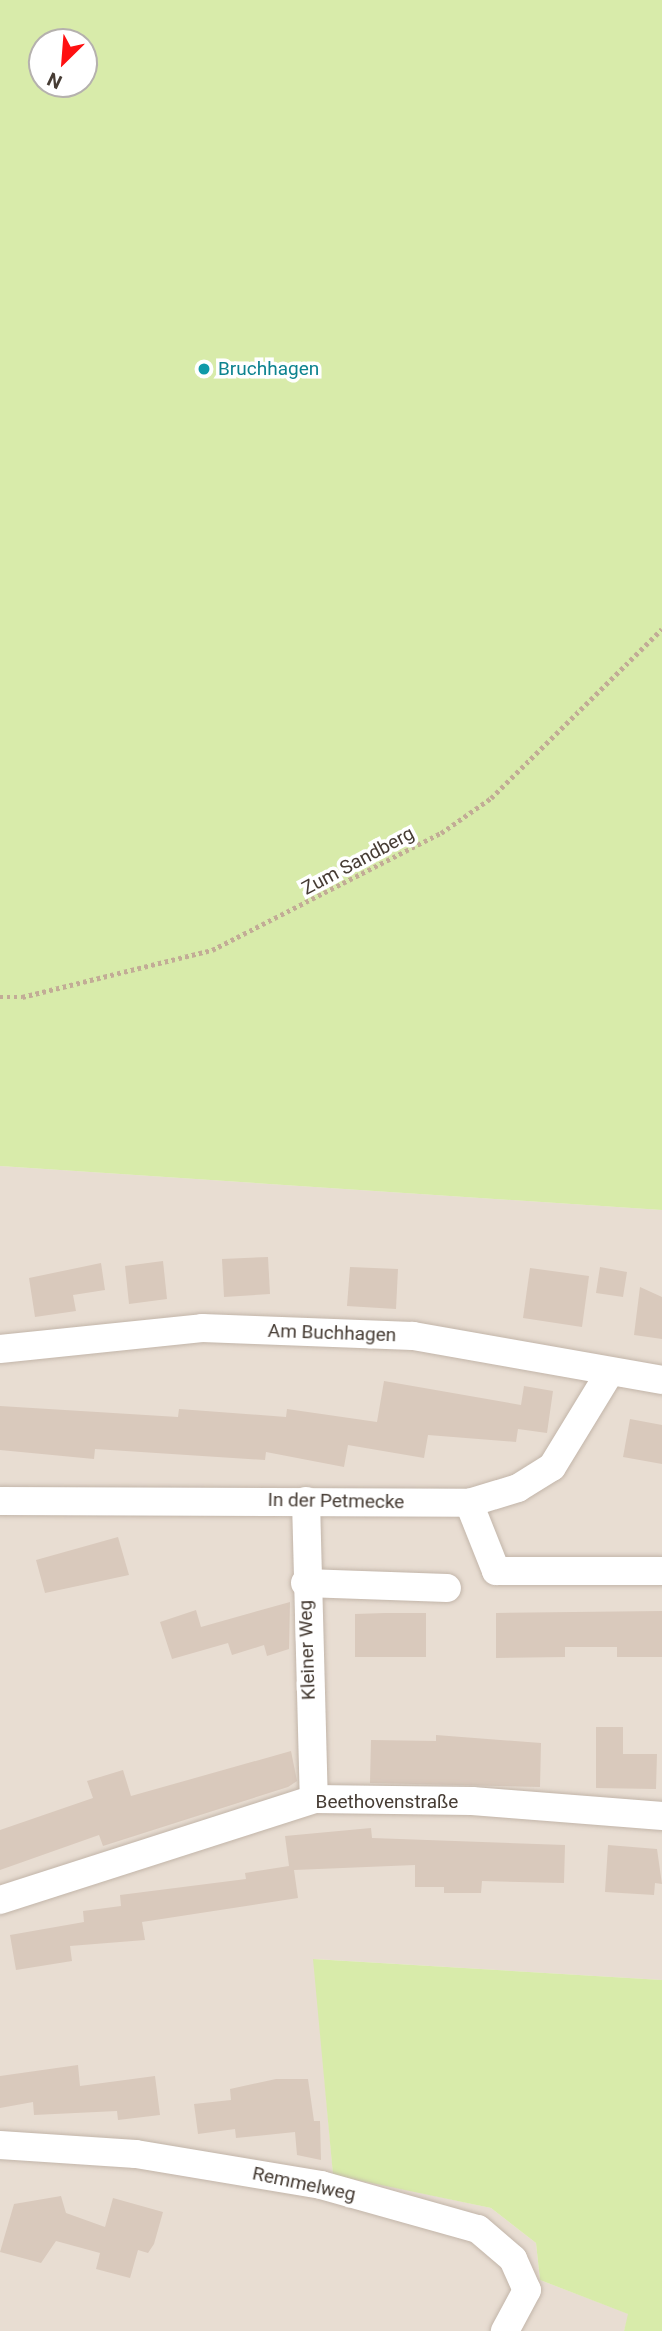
<!DOCTYPE html>
<html>
<head>
<meta charset="utf-8">
<style>
  body { margin:0 }
  #map { position:relative; width:662px; height:2331px; overflow:hidden; background:#f3ece4; font-family:Roboto,sans-serif }
  div>[style] { position:absolute }
  [style*='--x'] { left:calc(var(--x)*1px); top:calc(var(--y)*1px); width:calc(var(--w)*1px); rotate:calc(var(--a)*1deg) }
  .residential>* { inset:0; background:#e8ddd2 }
  .green>* { inset:0; background:#d8ebaa }
  .building>* { inset:0; background:#d9c9bc }
  .path>* { height:4.5px; margin-top:-2.25px; transform-origin:0; background:repeating-linear-gradient(90deg,#c2ac96 0 3.5px,transparent 0 7px) }
  .roads { filter:drop-shadow(0 0 2px #c2b5a9) drop-shadow(0 0 2px #c2b5a9) }
  .street>* { height:28px; margin:-14px; padding:0 14px; transform-origin:14px; border-radius:14px; background:#fff }
  .dots>* { width:19px; height:19px; translate:-50% -50%; box-sizing:border-box; border:4px solid #fff; border-radius:50% }
  span { translate:-50% -50%; white-space:nowrap; text-align:center; line-height:1.15; -webkit-text-stroke:7px #fff; paint-order:stroke }
  .culture-label { font-size:19px; color:#0d838f }
  .left { translate:0 -50%; text-align:left }
  .street-label { font-size:19px; color:#463c34 }
  .north { position:absolute; left:28px; top:28px; width:70px; height:70px; box-sizing:border-box; background:#fff; border:2px solid #b5b1ae; border-radius:50%; rotate:205deg; font-size:19px; font-weight:700; line-height:28px; text-align:center; color:#463c34 }
  .north::after { content:''; display:block; margin:auto; width:24px; height:32px; background:#ff1011; clip-path:polygon(50% 0,100% 100%,50% 72%,0 100%) }
</style>
</head>
<body>
<div id="map">
  <div class="residential">
    <div style="clip-path:polygon(0 1166px,662px 1210px,662px 1980px,314px 1959px,333px 2174px,491px 2208px,536px 2243px,540px 2280px,629px 2314px,624px 2331px,0 2331px)"></div>
  </div>
  <div class="green">
    <div style="clip-path:polygon(evenodd,0 0,662px 0,662px 1210px,0 1166px,0 0,42px 42px,84px 42px,84px 84px,42px 84px,42px 42px)"></div>
    <div style="clip-path:polygon(313px 1959px,662px 1980px,662px 2331px,624px 2331px,628px 2314px,540px 2280px,536px 2243px,491px 2208px,333px 2175px)"></div>
  </div>
  <div class="building">
    <div style="clip-path:polygon(268px 1257px,270px 1294px,224px 1297px,222px 1259px)"></div>
    <div style="clip-path:polygon(163px 1261px,167px 1299px,129px 1304px,125px 1266px)"></div>
    <div style="clip-path:polygon(101px 1263px,105px 1290px,73px 1295px,76px 1311px,35px 1317px,29px 1278px)"></div>
    <div style="clip-path:polygon(350px 1267px,398px 1269px,396px 1309px,347px 1306px)"></div>
    <div style="clip-path:polygon(600px 1267px,627px 1272px,623px 1297px,596px 1293px)"></div>
    <div style="clip-path:polygon(530px 1268px,589px 1276px,582px 1327px,523px 1318px)"></div>
    <div style="clip-path:polygon(640px 1287px,662px 1297px,662px 1339px,634px 1335px)"></div>
    <div style="clip-path:polygon(384px 1381px,521px 1405px,524px 1386px,553px 1391px,547px 1433px,518px 1429px,516px 1442px,428px 1435px,424px 1458px,348px 1445px,344px 1467px,266px 1452px,265px 1460px,95px 1449px,94px 1459px,0 1450px,0 1406px,178px 1417px,179px 1409px,286px 1417px,287px 1409px,377px 1422px)"></div>
    <div style="clip-path:polygon(630px 1419px,662px 1425px,662px 1464px,623px 1457px)"></div>
    <div style="clip-path:polygon(118px 1537px,129px 1575px,45px 1593px,36px 1560px)"></div>
    <div style="clip-path:polygon(290px 1602px,289px 1649px,267px 1656px,264px 1645px,232px 1655px,228px 1643px,172px 1659px,160px 1622px,196px 1610px,201px 1627px)"></div>
    <div style="clip-path:polygon(662px 1611px,662px 1657px,617px 1657px,617px 1647px,565px 1647px,565px 1657px,496px 1658px,496px 1613px)"></div>
    <div style="clip-path:polygon(385px 1613px,426px 1613px,426px 1657px,355px 1657px,355px 1614px)"></div>
    <div style="clip-path:polygon(596px 1727px,623px 1727px,623px 1754px,657px 1754px,656px 1789px,596px 1788px)"></div>
    <div style="clip-path:polygon(436px 1735px,541px 1743px,540px 1787px,370px 1783px,371px 1740px,436px 1741px)"></div>
    <div style="clip-path:polygon(291px 1751px,297px 1781px,288px 1787px,103px 1846px,99px 1835px,0 1870px,0 1830px,93px 1798px,87px 1781px,123px 1770px,131px 1796px)"></div>
    <div style="clip-path:polygon(371px 1828px,372px 1838px,565px 1845px,564px 1883px,482px 1881px,481px 1893px,444px 1893px,444px 1887px,415px 1887px,415px 1865px,294px 1870px,298px 1898px,142px 1922px,145px 1940px,70px 1946px,72px 1961px,16px 1970px,10px 1935px,84px 1922px,83px 1911px,121px 1906px,120px 1895px,246px 1879px,245px 1873px,289px 1866px,285px 1836px)"></div>
    <div style="clip-path:polygon(608px 1845px,657px 1849px,662px 1884px,655px 1883px,654px 1895px,605px 1892px)"></div>
    <div style="clip-path:polygon(78px 2065px,80px 2086px,155px 2076px,160px 2115px,118px 2120px,117px 2111px,34px 2115px,33px 2102px,0 2108px,0 2076px)"></div>
    <div style="clip-path:polygon(276px 2079px,308px 2079px,314px 2121px,320px 2121px,321px 2160px,297px 2155px,295px 2132px,236px 2138px,235px 2129px,198px 2134px,194px 2104px,231px 2100px,230px 2089px)"></div>
    <div style="clip-path:polygon(61px 2196px,66px 2213px,105px 2227px,113px 2198px,163px 2212px,154px 2244px,148px 2253px,138px 2250px,130px 2278px,96px 2269px,100px 2253px,56px 2241px,41px 2263px,0 2252px,14px 2204px)"></div>
  </div>
  <div class="path">
    <div style="--x:0;--y:997;--w:22;--a:0"></div>
    <div style="--x:22;--y:997;--w:196;--a:-13.9"></div>
    <div style="--x:212;--y:950;--w:257;--a:-27.1"></div>
    <div style="--x:441;--y:833;--w:61;--a:-35"></div>
    <div style="--x:491;--y:798;--w:240;--a:-44.7"></div>
  </div>
  <div class="roads">
    <div class="street">
      <div style="--x:0;--y:1349;--w:203;--a:-5.9"></div>
      <div style="--x:202;--y:1328;--w:211;--a:2.2"></div>
      <div style="--x:413;--y:1336;--w:253;--a:10"></div>
      <div style="--x:0;--y:1501;--w:469;--a:0.2"></div>
      <div style="--x:469;--y:1503;--w:51;--a:-17"></div>
      <div style="--x:518;--y:1488;--w:40;--a:-32"></div>
      <div style="--x:552;--y:1467;--w:111;--a:-58.6"></div>
      <div style="--x:306;--y:1501;--w:298;--a:88.5"></div>
      <div style="--x:469;--y:1503;--w:73;--a:68.3"></div>
      <div style="--x:496;--y:1571;--w:166;--a:0"></div>
      <div style="--x:305;--y:1583;--w:142;--a:2"></div>
      <div style="--x:0;--y:1900;--w:330;--a:-17.8"></div>
      <div style="--x:314;--y:1799;--w:158;--a:0.7"></div>
      <div style="--x:472;--y:1801;--w:191;--a:4.5"></div>
      <div style="--x:0;--y:2145;--w:136;--a:3.8"></div>
      <div style="--x:136;--y:2154;--w:188;--a:9.5"></div>
      <div style="--x:321;--y:2185;--w:163;--a:15.7"></div>
      <div style="--x:478;--y:2229;--w:46;--a:40.6"></div>
      <div style="--x:513;--y:2259;--w:34;--a:66"></div>
      <div style="--x:527;--y:2290;--w:47;--a:118.2"></div>
    </div>
  </div>
  <div class="dots">
    <div style="left:204px;top:369px;background:#0f9aa8"></div>
  </div>
  <div class="culture-label">
    <span class="left" style="left:218px;top:369px">Bruchhagen</span>
  </div>
  <div class="street-label">
    <span style="left:358px;top:861px;rotate:-28deg">Zum Sandberg</span>
    <span style="left:332px;top:1333px;rotate:2deg">Am Buchhagen</span>
    <span style="left:336px;top:1501px;rotate:1deg">In der Petmecke</span>
    <span style="left:307px;top:1650px;rotate:-92deg">Kleiner Weg</span>
    <span style="left:387px;top:1802px">Beethovenstraße</span>
    <span style="left:304px;top:2184px;rotate:12deg">Remmelweg</span>
  </div>
  <div class="north">N</div>
</div>
</body>
</html>
